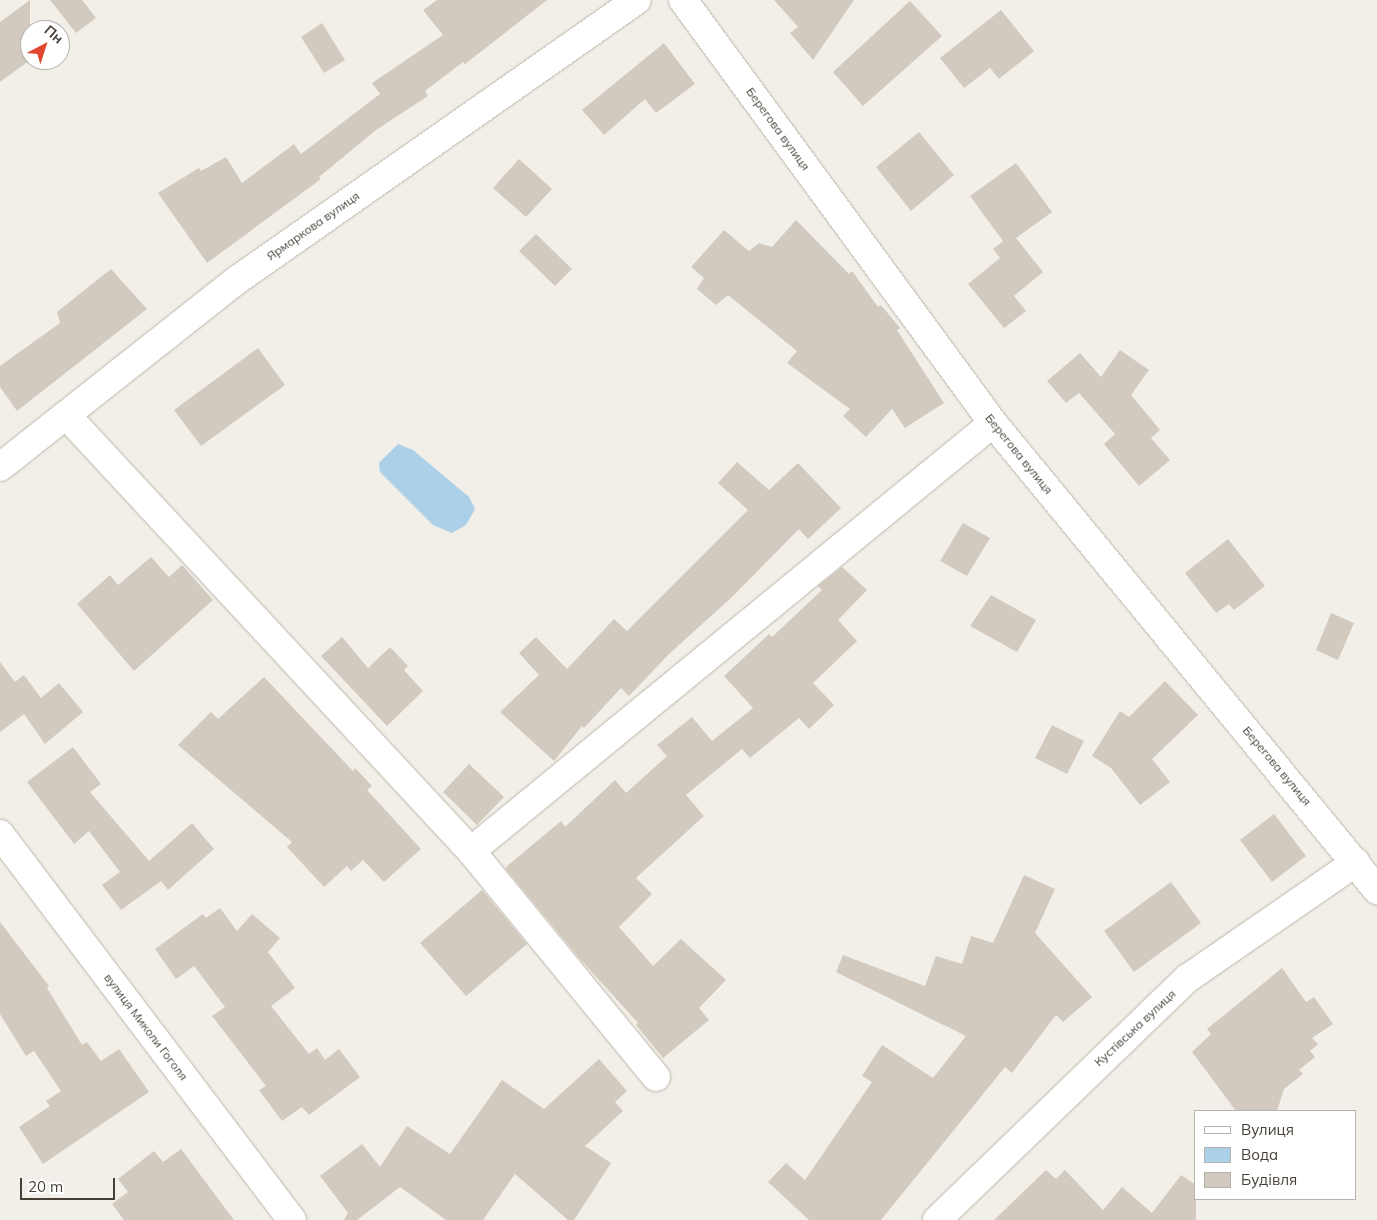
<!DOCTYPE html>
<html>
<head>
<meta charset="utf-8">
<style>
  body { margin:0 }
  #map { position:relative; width:1377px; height:1220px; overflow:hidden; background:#f2efe8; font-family:Mulish,sans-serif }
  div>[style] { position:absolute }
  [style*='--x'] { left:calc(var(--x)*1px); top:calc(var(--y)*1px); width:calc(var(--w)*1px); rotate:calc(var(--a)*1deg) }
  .water>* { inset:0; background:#abd0e8 }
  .building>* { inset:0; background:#d2cabf }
  .roads { filter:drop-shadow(0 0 1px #bdb6ab) drop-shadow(0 0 1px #bdb6ab) }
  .minor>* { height:28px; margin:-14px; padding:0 14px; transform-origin:14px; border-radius:14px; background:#fff }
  span { translate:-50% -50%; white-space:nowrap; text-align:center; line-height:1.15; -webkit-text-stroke:4.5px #fff; paint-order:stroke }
  .street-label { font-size:12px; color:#453f37 }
  .legend { position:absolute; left:1194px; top:1110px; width:162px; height:90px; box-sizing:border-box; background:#fff; border:1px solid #b5b2af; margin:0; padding:6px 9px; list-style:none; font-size:15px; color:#453f37 }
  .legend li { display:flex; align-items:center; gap:10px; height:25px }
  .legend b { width:25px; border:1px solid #b5b2af }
  .north { position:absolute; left:20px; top:20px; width:50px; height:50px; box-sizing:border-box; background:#fff; border:1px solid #b5b2af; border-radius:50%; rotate:40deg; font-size:14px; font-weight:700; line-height:20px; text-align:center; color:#453f37 }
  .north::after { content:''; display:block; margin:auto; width:18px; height:22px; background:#e3462e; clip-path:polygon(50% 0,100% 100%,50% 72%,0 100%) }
  .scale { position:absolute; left:20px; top:1178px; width:95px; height:22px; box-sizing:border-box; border:2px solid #453f37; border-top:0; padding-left:6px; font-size:15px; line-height:18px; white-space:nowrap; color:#453f37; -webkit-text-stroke:4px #fff; paint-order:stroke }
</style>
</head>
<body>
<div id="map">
  <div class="water">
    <div style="clip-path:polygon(398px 444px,413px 450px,469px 497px,475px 509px,466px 525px,452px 533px,433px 525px,380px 472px,379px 463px)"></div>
  </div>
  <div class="building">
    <div style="clip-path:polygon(30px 0,30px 60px,0 82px,0 22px)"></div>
    <div style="clip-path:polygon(50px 0,82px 0,96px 18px,76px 33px)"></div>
    <div style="clip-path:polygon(437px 0,547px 0,465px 64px,463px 62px,425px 91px,428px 96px,376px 130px,319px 177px,321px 179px,207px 263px,158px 193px,199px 168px,201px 171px,226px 157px,242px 183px,294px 144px,301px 154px,380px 94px,372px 83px,443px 35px,423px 10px)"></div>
    <div style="clip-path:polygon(774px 0,854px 0,813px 60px,790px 33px,798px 27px)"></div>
    <div style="clip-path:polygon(910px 1px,942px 36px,863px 106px,833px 72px)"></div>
    <div style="clip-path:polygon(1001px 10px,1034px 51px,999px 79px,990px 68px,964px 88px,940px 58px)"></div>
    <div style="clip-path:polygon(322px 23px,345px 60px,324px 73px,301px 37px)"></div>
    <div style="clip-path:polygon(664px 43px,695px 84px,656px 113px,645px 99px,604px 135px,582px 110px)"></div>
    <div style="clip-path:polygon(919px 132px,954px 175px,911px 211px,876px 167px)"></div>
    <div style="clip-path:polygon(519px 159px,552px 189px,526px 217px,493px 188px)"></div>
    <div style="clip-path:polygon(1016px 163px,1052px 212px,1016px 238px,1043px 272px,1014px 296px,1026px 311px,1004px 328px,968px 284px,1000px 258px,993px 249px,1003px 241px,970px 196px)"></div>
    <div style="clip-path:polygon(796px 220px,849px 274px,852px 271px,878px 307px,881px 305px,900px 328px,897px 330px,944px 403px,905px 428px,892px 409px,866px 437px,843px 416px,850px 409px,787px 363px,797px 351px,728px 295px,716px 305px,697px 289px,704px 278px,691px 267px,724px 230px,749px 251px,759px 243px,772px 247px)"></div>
    <div style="clip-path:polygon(536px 234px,572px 269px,555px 286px,519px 251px)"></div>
    <div style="clip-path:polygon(111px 269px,147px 309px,17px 411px,0 387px,0 366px,60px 323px,57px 312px)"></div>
    <div style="clip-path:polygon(258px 348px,285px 385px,201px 446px,174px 410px)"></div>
    <div style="clip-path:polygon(1120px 350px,1149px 370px,1131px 395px,1160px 430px,1151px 438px,1170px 460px,1139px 486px,1104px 444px,1115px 434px,1079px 393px,1066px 403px,1047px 381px,1080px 353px,1101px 377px)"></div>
    <div style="clip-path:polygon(737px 462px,769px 490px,798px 463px,841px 508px,808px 539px,799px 529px,732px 597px,669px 654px,629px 696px,621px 688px,584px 728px,582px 726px,554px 761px,500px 712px,539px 675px,519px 653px,536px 637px,567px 669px,614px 619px,627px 631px,748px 510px,718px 483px)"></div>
    <div style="clip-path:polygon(963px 523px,990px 538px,967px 576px,940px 561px)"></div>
    <div style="clip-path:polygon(1228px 539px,1265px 586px,1234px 610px,1229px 604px,1216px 613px,1185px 573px)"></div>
    <div style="clip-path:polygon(151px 557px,169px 577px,182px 565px,213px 600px,134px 671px,77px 604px,110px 575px,118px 585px)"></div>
    <div style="clip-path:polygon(842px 567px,867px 590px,838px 620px,857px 641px,813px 683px,834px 705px,809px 729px,799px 718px,750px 758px,742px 749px,686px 795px,704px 816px,636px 878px,652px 894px,619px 927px,653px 966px,681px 939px,726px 980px,699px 1008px,709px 1020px,663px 1058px,636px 1025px,638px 1023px,580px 959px,506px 869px,507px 866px,561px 821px,565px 827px,615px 780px,626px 793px,667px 756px,657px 745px,692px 717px,712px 741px,753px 708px,724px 676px,769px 634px,772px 637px,822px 590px,818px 586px)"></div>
    <div style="clip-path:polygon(991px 595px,1036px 620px,1017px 652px,970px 626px)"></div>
    <div style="clip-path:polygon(1331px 613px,1354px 623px,1338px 660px,1316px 650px)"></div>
    <div style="clip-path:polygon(342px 637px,368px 668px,390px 647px,408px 666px,404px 670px,423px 691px,387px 726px,321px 656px)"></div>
    <div style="clip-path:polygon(0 662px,15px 682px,24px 675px,41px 698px,59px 683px,83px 712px,45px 744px,24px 714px,0 732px)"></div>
    <div style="clip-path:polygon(264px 677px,353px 771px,355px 768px,372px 786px,367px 790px,421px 849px,384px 882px,363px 860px,351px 871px,347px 866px,324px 887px,287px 847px,292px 842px,178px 745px,211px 712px,218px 719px)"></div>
    <div style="clip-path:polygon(1165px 681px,1198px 715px,1152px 759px,1170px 782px,1140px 805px,1111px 768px,1092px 756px,1120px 711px,1129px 717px)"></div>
    <div style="clip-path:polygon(1052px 725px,1084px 741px,1067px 774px,1035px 758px)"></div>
    <div style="clip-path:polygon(73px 747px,101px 784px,90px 792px,149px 861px,192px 823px,214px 849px,168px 890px,161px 881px,121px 910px,102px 885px,120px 872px,89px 831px,74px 844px,27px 782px)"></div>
    <div style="clip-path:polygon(469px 764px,504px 797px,477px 825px,443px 792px)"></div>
    <div style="clip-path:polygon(1274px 814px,1306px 856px,1272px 882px,1240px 840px)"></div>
    <div style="clip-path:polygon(1024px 875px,1055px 889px,1035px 933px,1092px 997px,1063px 1022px,1056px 1015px,1012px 1073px,1005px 1067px,881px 1220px,809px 1220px,768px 1182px,786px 1163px,805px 1180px,872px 1082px,862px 1076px,882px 1045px,933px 1078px,966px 1036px,836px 972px,843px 955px,925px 986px,936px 956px,962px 964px,971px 936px,993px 943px)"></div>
    <div style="clip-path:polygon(1171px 882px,1201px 923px,1134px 972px,1104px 931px)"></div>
    <div style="clip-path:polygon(482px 890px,527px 944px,466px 996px,420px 943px)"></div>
    <div style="clip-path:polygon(220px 908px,237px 931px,252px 914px,280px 938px,268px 952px,295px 988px,271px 1006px,309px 1054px,317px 1048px,325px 1060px,339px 1049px,360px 1077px,309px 1115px,302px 1107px,282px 1121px,259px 1090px,266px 1086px,212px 1016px,225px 1007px,194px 966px,176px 979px,155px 949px,203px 914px,206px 918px)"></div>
    <div style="clip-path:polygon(0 922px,49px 986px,47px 988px,82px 1045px,87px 1042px,101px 1061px,119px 1049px,149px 1092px,43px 1164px,19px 1127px,50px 1106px,46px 1101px,61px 1091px,34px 1051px,26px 1056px,0 1014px)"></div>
    <div style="clip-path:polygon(1282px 968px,1306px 1002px,1314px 997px,1333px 1024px,1312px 1038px,1318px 1044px,1310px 1051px,1315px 1057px,1299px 1070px,1303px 1074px,1284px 1089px,1277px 1111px,1236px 1111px,1192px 1052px,1211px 1034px,1207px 1029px)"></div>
    <div style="clip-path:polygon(599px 1059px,627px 1091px,615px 1102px,623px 1111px,585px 1146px,611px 1163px,574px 1220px,568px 1220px,515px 1174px,483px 1220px,446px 1220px,400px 1187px,357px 1220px,344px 1220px,348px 1213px,320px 1176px,362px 1144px,380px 1167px,407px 1126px,450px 1154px,502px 1080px,544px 1109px)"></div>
    <div style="clip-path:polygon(181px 1149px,234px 1220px,124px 1220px,112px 1204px,128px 1192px,118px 1179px,154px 1151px,163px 1162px)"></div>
    <div style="clip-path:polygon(1046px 1170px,1056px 1179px,1065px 1170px,1103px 1210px,1122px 1187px,1152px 1213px,1181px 1175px,1196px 1185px,1196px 1220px,994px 1220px)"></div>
  </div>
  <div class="roads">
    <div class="minor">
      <div style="--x:683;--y:0;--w:524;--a:53.76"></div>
      <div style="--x:993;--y:423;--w:605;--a:50.57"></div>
      <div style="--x:66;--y:415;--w:595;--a:47.11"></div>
      <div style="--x:471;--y:851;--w:675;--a:-39.35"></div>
      <div style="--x:0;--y:467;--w:302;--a:-38.3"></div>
      <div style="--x:237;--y:280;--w:488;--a:-35"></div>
      <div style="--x:0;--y:834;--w:484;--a:52.9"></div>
      <div style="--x:471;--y:851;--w:292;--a:50.7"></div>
      <div style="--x:937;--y:1220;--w:349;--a:-44"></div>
      <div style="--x:1188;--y:978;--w:204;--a:-34.6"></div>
    </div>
  </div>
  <div class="street-label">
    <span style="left:778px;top:129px;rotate:54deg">Берегова вулиця</span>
    <span style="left:313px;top:226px;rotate:-35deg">Ярмаркова вулиця</span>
    <span style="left:1019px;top:454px;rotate:51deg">Берегова вулиця</span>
    <span style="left:1277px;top:766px;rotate:50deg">Берегова вулиця</span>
    <span style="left:146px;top:1027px;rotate:53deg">вулиця Миколи Гоголя</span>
    <span style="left:1135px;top:1028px;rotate:-43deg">Кустівська вулиця</span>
  </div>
  <ul class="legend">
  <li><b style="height:6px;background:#fff"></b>Вулиця</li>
  <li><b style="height:14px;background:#abd0e8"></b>Вода</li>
  <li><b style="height:14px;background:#d2cabf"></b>Будівля</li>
  </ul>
  <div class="north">Пн</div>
  <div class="scale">20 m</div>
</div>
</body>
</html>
